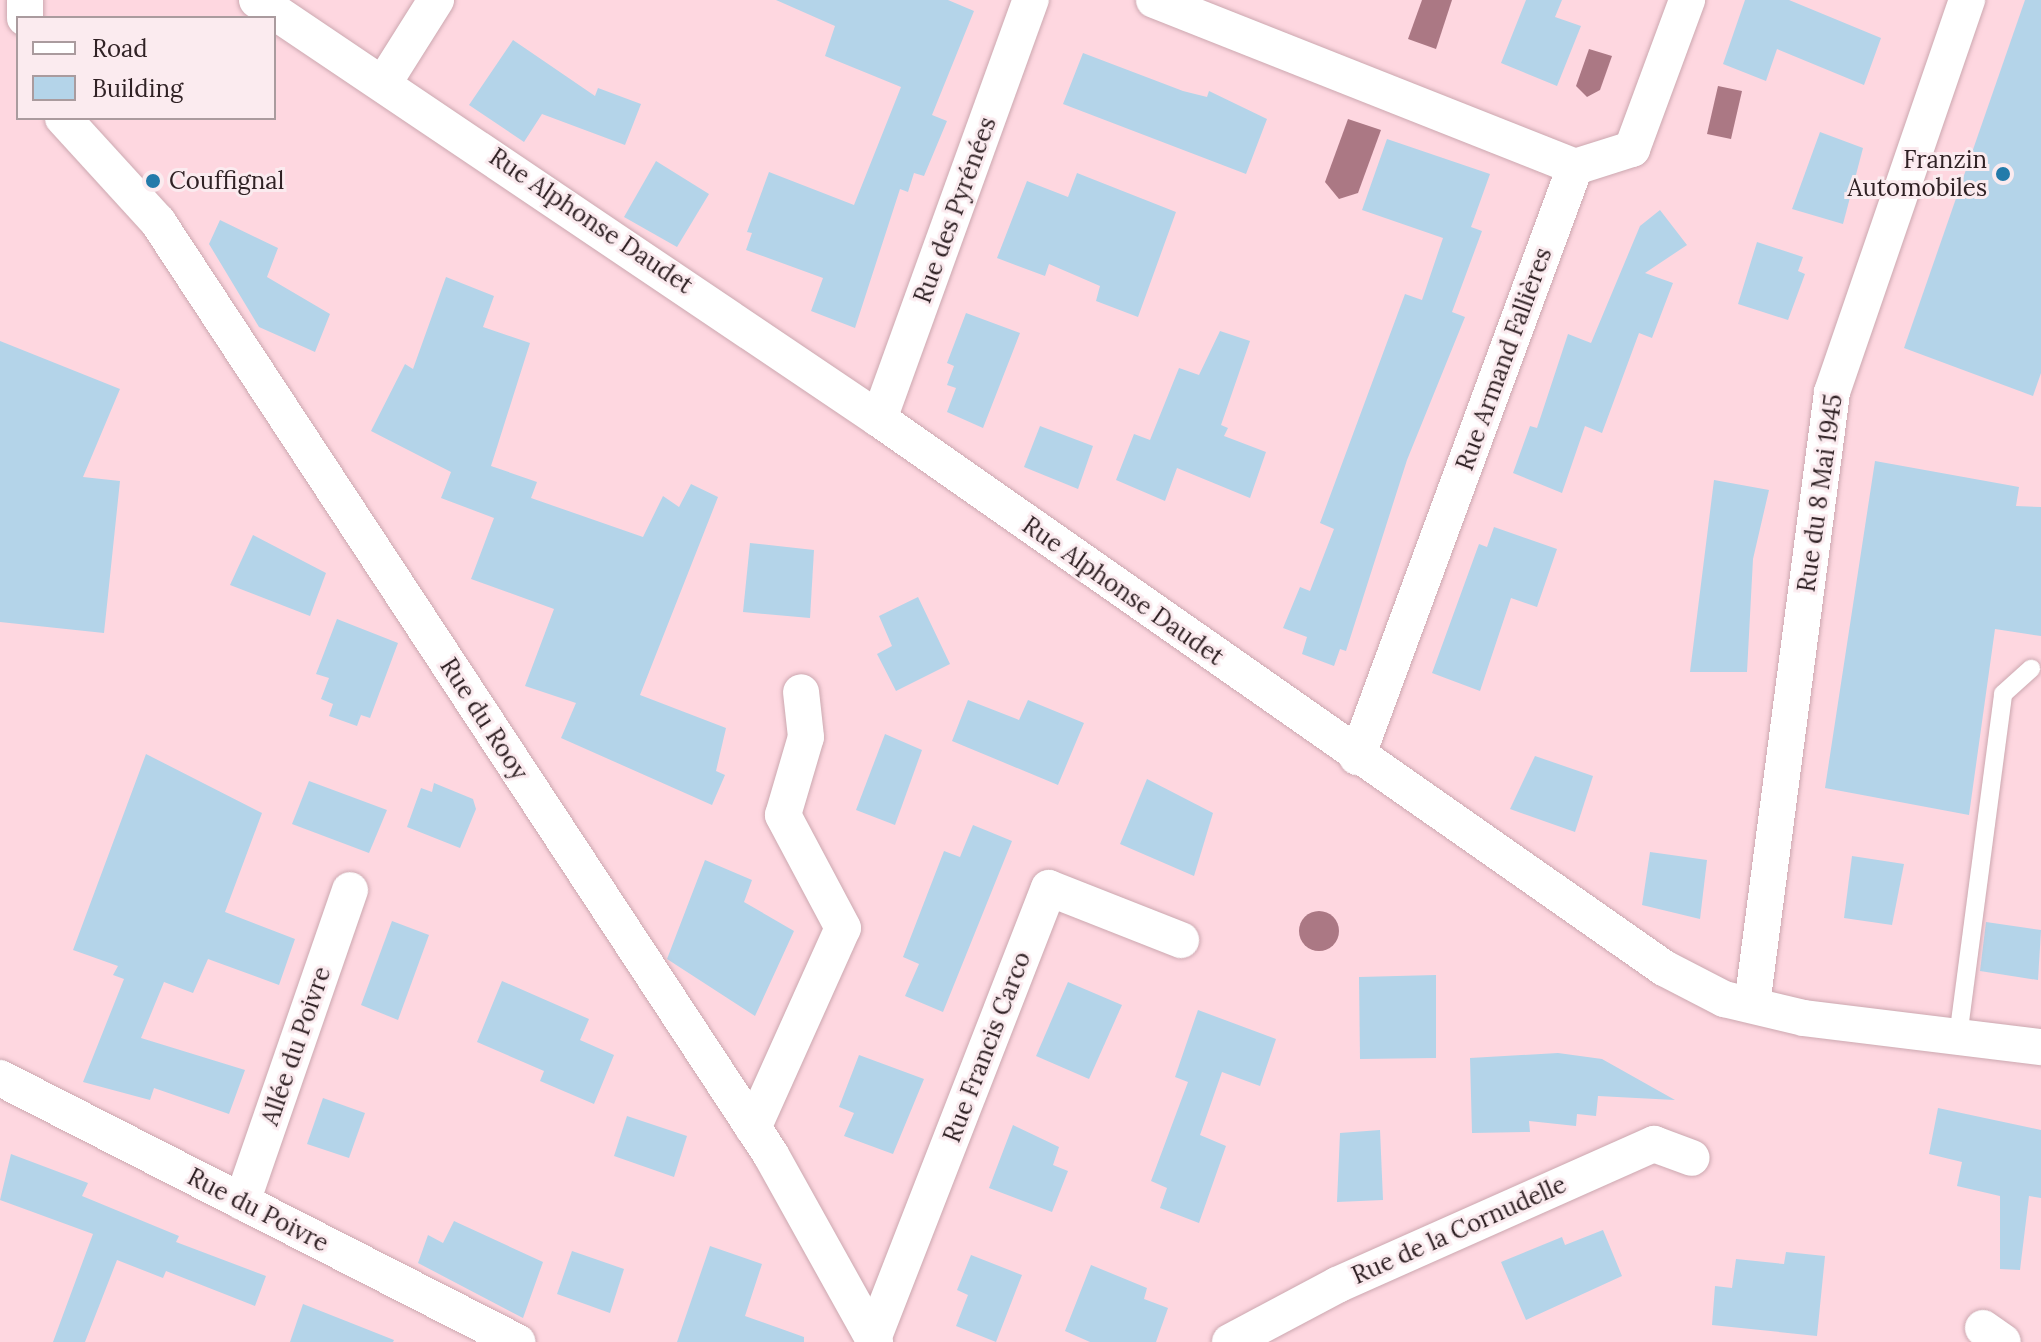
<!DOCTYPE html>
<html>
<head>
<meta charset="utf-8">
<style>
  body { margin:0 }
  #map { position:relative; width:2041px; height:1342px; overflow:hidden; background:#fed7e0; font-family:Lora,serif }
  div>[style] { position:absolute }
  [style*='--x'] { left:calc(var(--x)*1px); top:calc(var(--y)*1px); width:calc(var(--w)*1px); rotate:calc(var(--a)*1deg) }
  .water>* { inset:0; background:#ab7884 }
  .round { border-radius:50% }
  .building>* { inset:0; background:#b4d4e9 }
  .roads { filter:drop-shadow(0 0 2px #cca8b0) drop-shadow(0 0 2px #cca8b0) }
  .service>* { height:18px; margin:-9px; padding:0 9px; transform-origin:9px; border-radius:9px; background:#fff }
  .minor>* { height:36px; margin:-18px; padding:0 18px; transform-origin:18px; border-radius:18px; background:#fff }
  .dots>* { width:22px; height:22px; translate:-50% -50%; box-sizing:border-box; border:4px solid #fbebef; border-radius:50% }
  span { translate:-50% -50%; white-space:nowrap; text-align:center; line-height:1.15; -webkit-text-stroke:6px #fbebef; paint-order:stroke }
  .poi-label { font-size:24px; color:#302225 }
  .right { translate:-100% -50%; text-align:right }
  .left { translate:0 -50%; text-align:left }
  .street-label { font-size:24px; color:#302225 }
  .legend { position:absolute; left:16px; top:16px; width:260px; height:104px; box-sizing:border-box; background:#fbebef; border:2px solid #aa9b9e; margin:0; padding:10px 14px; list-style:none; font-size:24px; color:#302225 }
  .legend li { display:flex; align-items:center; gap:16px; height:40px }
  .legend b { width:40px; border:2px solid #aa9b9e }
</style>
</head>
<body>
<div id="map">
  <div class="water">
    <div style="clip-path:polygon(1422px 0,1452px 0,1436px 49px,1408px 39px)"></div>
    <div style="clip-path:polygon(1589px 49px,1612px 56px,1600px 90px,1587px 97px,1576px 86px)"></div>
    <div style="clip-path:polygon(1718px 86px,1742px 91px,1731px 139px,1707px 134px)"></div>
    <div style="clip-path:polygon(1348px 119px,1381px 130px,1358px 193px,1339px 199px,1325px 182px)"></div>
    <div class="round" style="left:1299px;top:911px;width:40px;height:40px"></div>
  </div>
  <div class="building">
    <div style="clip-path:polygon(776px 0,948px 0,974px 11px,932px 115px,947px 121px,924px 176px,914px 173px,908px 192px,900px 189px,855px 328px,811px 311px,823px 278px,746px 250px,752px 233px,747px 232px,769px 172px,854px 205px,901px 87px,825px 56px,835px 26px)"></div>
    <div style="clip-path:polygon(1526px 0,1562px 0,1555px 17px,1581px 26px,1557px 86px,1501px 63px)"></div>
    <div style="clip-path:polygon(1745px 0,1789px 0,1881px 38px,1864px 85px,1777px 49px,1766px 81px,1723px 64px)"></div>
    <div style="clip-path:polygon(2025px 0,2041px 0,2041px 373px,2033px 396px,1904px 348px)"></div>
    <div style="clip-path:polygon(513px 40px,595px 96px,598px 88px,641px 104px,625px 145px,542px 114px,524px 142px,469px 105px)"></div>
    <div style="clip-path:polygon(1083px 53px,1183px 91px,1207px 97px,1209px 91px,1267px 119px,1246px 174px,1063px 104px)"></div>
    <div style="clip-path:polygon(1820px 132px,1863px 148px,1843px 224px,1792px 209px)"></div>
    <div style="clip-path:polygon(1387px 139px,1490px 174px,1471px 227px,1482px 231px,1452px 312px,1465px 317px,1407px 460px,1346px 651px,1340px 649px,1334px 666px,1302px 654px,1307px 637px,1283px 628px,1300px 587px,1310px 591px,1334px 529px,1320px 523px,1405px 294px,1422px 300px,1443px 238px,1362px 210px)"></div>
    <div style="clip-path:polygon(656px 161px,709px 194px,677px 247px,624px 217px)"></div>
    <div style="clip-path:polygon(1077px 173px,1176px 212px,1138px 317px,1096px 301px,1100px 286px,1049px 264px,1045px 276px,997px 258px,1027px 181px,1068px 197px)"></div>
    <div style="clip-path:polygon(1660px 210px,1687px 245px,1645px 273px,1673px 283px,1652px 338px,1639px 333px,1602px 433px,1585px 426px,1562px 493px,1513px 473px,1530px 426px,1537px 428px,1568px 334px,1591px 343px,1640px 226px)"></div>
    <div style="clip-path:polygon(220px 220px,278px 248px,267px 277px,330px 314px,315px 352px,259px 327px,209px 244px)"></div>
    <div style="clip-path:polygon(1757px 242px,1803px 257px,1798px 271px,1805px 274px,1788px 320px,1738px 304px)"></div>
    <div style="clip-path:polygon(446px 277px,494px 296px,483px 327px,530px 343px,491px 466px,537px 482px,531px 498px,643px 537px,663px 496px,679px 507px,691px 484px,718px 497px,640px 695px,726px 728px,716px 771px,725px 775px,712px 805px,561px 738px,576px 703px,525px 686px,554px 609px,471px 579px,494px 518px,441px 498px,451px 472px,371px 431px,405px 364px,413px 369px)"></div>
    <div style="clip-path:polygon(966px 313px,1020px 333px,983px 428px,947px 412px,956px 388px,947px 385px,954px 366px,947px 363px)"></div>
    <div style="clip-path:polygon(1220px 331px,1250px 341px,1221px 425px,1228px 428px,1224px 436px,1266px 452px,1250px 498px,1177px 468px,1165px 501px,1116px 480px,1134px 434px,1150px 440px,1179px 368px,1199px 375px)"></div>
    <div style="clip-path:polygon(0 341px,120px 389px,83px 477px,120px 481px,104px 633px,0 622px)"></div>
    <div style="clip-path:polygon(1040px 426px,1093px 446px,1078px 489px,1024px 467px)"></div>
    <div style="clip-path:polygon(1875px 461px,2019px 487px,2016px 506px,2041px 507px,2041px 636px,1995px 629px,1969px 815px,1825px 788px)"></div>
    <div style="clip-path:polygon(1714px 480px,1769px 490px,1753px 559px,1747px 672px,1690px 672px)"></div>
    <div style="clip-path:polygon(1494px 527px,1557px 549px,1537px 607px,1511px 598px,1480px 691px,1432px 673px,1479px 544px,1487px 547px)"></div>
    <div style="clip-path:polygon(253px 535px,326px 573px,310px 616px,230px 585px)"></div>
    <div style="clip-path:polygon(750px 543px,814px 550px,810px 618px,743px 612px)"></div>
    <div style="clip-path:polygon(918px 597px,950px 664px,896px 691px,877px 654px,892px 646px,879px 616px)"></div>
    <div style="clip-path:polygon(337px 619px,398px 643px,370px 718px,361px 715px,357px 726px,329px 716px,333px 704px,321px 699px,329px 678px,316px 674px)"></div>
    <div style="clip-path:polygon(968px 700px,1019px 720px,1028px 700px,1084px 723px,1058px 785px,952px 741px)"></div>
    <div style="clip-path:polygon(885px 734px,922px 750px,895px 825px,856px 810px)"></div>
    <div style="clip-path:polygon(146px 754px,262px 813px,225px 912px,295px 939px,279px 985px,208px 959px,193px 993px,164px 982px,141px 1038px,245px 1070px,229px 1114px,154px 1088px,150px 1100px,83px 1082px,124px 979px,113px 975px,118px 966px,73px 950px)"></div>
    <div style="clip-path:polygon(1535px 756px,1593px 776px,1575px 832px,1510px 809px)"></div>
    <div style="clip-path:polygon(1147px 779px,1213px 813px,1194px 876px,1120px 844px)"></div>
    <div style="clip-path:polygon(309px 781px,387px 810px,369px 853px,292px 824px)"></div>
    <div style="clip-path:polygon(434px 783px,473px 799px,476px 809px,460px 848px,407px 827px,421px 788px,432px 792px)"></div>
    <div style="clip-path:polygon(973px 825px,1012px 841px,943px 1012px,905px 996px,919px 964px,903px 957px,944px 851px,960px 857px)"></div>
    <div style="clip-path:polygon(1650px 852px,1707px 860px,1700px 919px,1642px 905px)"></div>
    <div style="clip-path:polygon(1852px 856px,1904px 864px,1892px 925px,1844px 918px)"></div>
    <div style="clip-path:polygon(705px 860px,752px 880px,744px 902px,794px 931px,755px 1016px,667px 959px)"></div>
    <div style="clip-path:polygon(392px 921px,429px 935px,398px 1020px,361px 1005px)"></div>
    <div style="clip-path:polygon(1986px 922px,2041px 930px,2038px 980px,1980px 971px)"></div>
    <div style="clip-path:polygon(1436px 975px,1436px 1058px,1360px 1059px,1359px 977px)"></div>
    <div style="clip-path:polygon(502px 981px,589px 1019px,580px 1040px,614px 1055px,594px 1104px,540px 1081px,544px 1071px,477px 1042px)"></div>
    <div style="clip-path:polygon(1068px 982px,1122px 1005px,1089px 1079px,1036px 1056px)"></div>
    <div style="clip-path:polygon(1198px 1010px,1276px 1039px,1260px 1086px,1222px 1072px,1200px 1135px,1226px 1146px,1199px 1223px,1160px 1208px,1167px 1188px,1151px 1181px,1188px 1082px,1175px 1077px)"></div>
    <div style="clip-path:polygon(1558px 1053px,1602px 1059px,1675px 1100px,1598px 1096px,1596px 1116px,1577px 1114px,1576px 1126px,1529px 1121px,1530px 1132px,1472px 1133px,1470px 1058px)"></div>
    <div style="clip-path:polygon(859px 1055px,924px 1079px,893px 1154px,844px 1136px,854px 1113px,839px 1107px)"></div>
    <div style="clip-path:polygon(323px 1098px,365px 1113px,349px 1158px,307px 1144px)"></div>
    <div style="clip-path:polygon(1938px 1108px,2041px 1130px,2041px 1198px,2029px 1196px,2020px 1270px,2000px 1269px,2000px 1196px,1957px 1186px,1962px 1162px,1929px 1154px)"></div>
    <div style="clip-path:polygon(627px 1116px,687px 1136px,674px 1177px,614px 1156px)"></div>
    <div style="clip-path:polygon(1013px 1125px,1059px 1147px,1053px 1165px,1068px 1171px,1052px 1212px,989px 1188px)"></div>
    <div style="clip-path:polygon(1380px 1130px,1383px 1200px,1337px 1202px,1340px 1133px)"></div>
    <div style="clip-path:polygon(11px 1154px,88px 1183px,82px 1196px,179px 1236px,176px 1242px,266px 1276px,255px 1306px,166px 1271px,163px 1278px,117px 1260px,85px 1342px,53px 1342px,93px 1234px,0 1200px)"></div>
    <div style="clip-path:polygon(454px 1221px,543px 1262px,523px 1318px,418px 1263px,428px 1235px,443px 1243px)"></div>
    <div style="clip-path:polygon(1603px 1230px,1622px 1276px,1526px 1320px,1501px 1262px,1562px 1237px,1565px 1245px)"></div>
    <div style="clip-path:polygon(710px 1246px,762px 1264px,745px 1316px,804px 1337px,804px 1342px,677px 1342px)"></div>
    <div style="clip-path:polygon(572px 1251px,624px 1269px,610px 1313px,557px 1294px)"></div>
    <div style="clip-path:polygon(1786px 1252px,1825px 1256px,1817px 1336px,1712px 1325px,1715px 1286px,1732px 1288px,1736px 1259px,1784px 1264px)"></div>
    <div style="clip-path:polygon(971px 1255px,1022px 1275px,996px 1342px,956px 1326px,968px 1295px,957px 1290px)"></div>
    <div style="clip-path:polygon(1091px 1265px,1147px 1288px,1144px 1299px,1168px 1308px,1156px 1342px,1090px 1342px,1065px 1331px)"></div>
    <div style="clip-path:polygon(303px 1304px,394px 1340px,393px 1342px,290px 1342px)"></div>
  </div>
  <div class="roads">
    <div class="service">
      <div style="--x:1958;--y:1037;--w:346;--a:-82.5"></div>
      <div style="--x:2003;--y:694;--w:38;--a:-42"></div>
    </div>
    <div class="minor">
      <div style="--x:257;--y:0;--w:750;--a:33.97"></div>
      <div style="--x:879;--y:419;--w:958;--a:34.97"></div>
      <div style="--x:1664;--y:968;--w:68;--a:27.3"></div>
      <div style="--x:1724;--y:999;--w:82;--a:13.4"></div>
      <div style="--x:1804;--y:1018;--w:239;--a:7"></div>
      <div style="--x:1154;--y:0;--w:453;--a:21.6"></div>
      <div style="--x:25;--y:18;--w:18;--a:-90"></div>
      <div style="--x:385;--y:81;--w:96;--a:-57.8"></div>
      <div style="--x:63;--y:118;--w:141;--a:47.6"></div>
      <div style="--x:158;--y:222;--w:1116;--a:56.69"></div>
      <div style="--x:771;--y:1155;--w:214;--a:60.9"></div>
      <div style="--x:879;--y:419;--w:446;--a:-70.1"></div>
      <div style="--x:1357;--y:757;--w:629;--a:-69.72"></div>
      <div style="--x:1575;--y:167;--w:60;--a:-17.5"></div>
      <div style="--x:1632;--y:149;--w:159;--a:-69.7"></div>
      <div style="--x:1752;--y:1005;--w:618;--a:-82.56"></div>
      <div style="--x:1832;--y:392;--w:415;--a:-71"></div>
      <div style="--x:0;--y:1078;--w:581;--a:27.05"></div>
      <div style="--x:753;--y:1128;--w:219;--a:-65.8"></div>
      <div style="--x:843;--y:928;--w:128;--a:-118"></div>
      <div style="--x:783;--y:815;--w:81;--a:-73.6"></div>
      <div style="--x:806;--y:737;--w:45;--a:-96.3"></div>
      <div style="--x:242;--y:1202;--w:330;--a:-70.9"></div>
      <div style="--x:1983;--y:1328;--w:24;--a:35"></div>
      <div style="--x:873;--y:1339;--w:484;--a:-68.7"></div>
      <div style="--x:1049;--y:888;--w:142;--a:21.5"></div>
      <div style="--x:1230;--y:1342;--w:121;--a:-28"></div>
      <div style="--x:1337;--y:1285;--w:347;--a:-24"></div>
      <div style="--x:1654;--y:1144;--w:40;--a:20.2"></div>
    </div>
  </div>
  <div class="dots">
    <div style="left:2003px;top:174px;background:#237baa"></div>
    <div style="left:153px;top:181px;background:#237baa"></div>
  </div>
  <div class="poi-label">
    <span class="right" style="left:1987px;top:174px">Franzin<br>Automobiles</span>
    <span class="left" style="left:169px;top:181px">Couffignal</span>
  </div>
  <div class="street-label">
    <span style="left:955px;top:210px;rotate:-70deg">Rue des Pyrénées</span>
    <span style="left:591px;top:221px;rotate:34deg">Rue Alphonse Daudet</span>
    <span style="left:1504px;top:359px;rotate:-70deg">Rue Armand Fallières</span>
    <span style="left:1820px;top:493px;rotate:-82deg">Rue du 8 Mai 1945</span>
    <span style="left:1123px;top:591px;rotate:35deg">Rue Alphonse Daudet</span>
    <span style="left:484px;top:719px;rotate:57deg">Rue du Rooy</span>
    <span style="left:296px;top:1046px;rotate:-71deg">Allée du Poivre</span>
    <span style="left:987px;top:1047px;rotate:-69deg">Rue Francis Carco</span>
    <span style="left:258px;top:1210px;rotate:27deg">Rue du Poivre</span>
    <span style="left:1459px;top:1230px;rotate:-24deg">Rue de la Cornudelle</span>
  </div>
  <ul class="legend">
  <li><b style="height:10px;background:#fff"></b>Road</li>
  <li><b style="height:22px;background:#b4d4e9"></b>Building</li>
  </ul>
</div>
</body>
</html>
